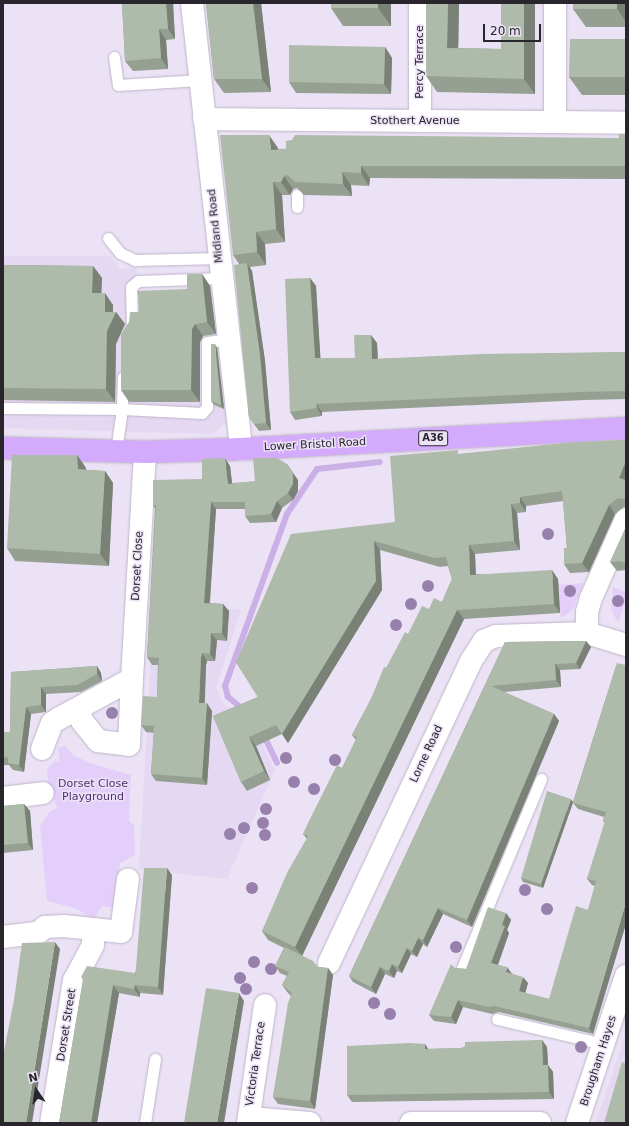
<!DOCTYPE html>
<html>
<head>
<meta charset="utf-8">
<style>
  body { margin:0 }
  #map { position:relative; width:629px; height:1126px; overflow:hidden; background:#ebe2f5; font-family:"DejaVu Sans",sans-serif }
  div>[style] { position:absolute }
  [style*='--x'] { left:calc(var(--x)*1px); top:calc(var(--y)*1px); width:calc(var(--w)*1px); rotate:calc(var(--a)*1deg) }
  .built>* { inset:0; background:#e5d8f2 }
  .green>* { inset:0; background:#e4cffa }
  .stream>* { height:6px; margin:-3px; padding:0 3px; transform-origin:3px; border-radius:3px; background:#cbafe7 }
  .roads { filter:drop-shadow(0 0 1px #beb5c7) drop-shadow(0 0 1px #beb5c7) }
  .lane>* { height:11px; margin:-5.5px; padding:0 5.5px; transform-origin:5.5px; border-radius:5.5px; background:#fff }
  .street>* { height:22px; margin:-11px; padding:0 11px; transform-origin:11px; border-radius:11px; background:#fff }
  .secondary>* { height:22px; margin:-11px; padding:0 11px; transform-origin:11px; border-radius:11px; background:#fff }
  .highway>* { height:22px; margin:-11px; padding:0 11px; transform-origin:11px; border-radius:11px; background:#d4aafd }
  .trees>* { width:12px; height:12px; margin:-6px; border-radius:50%; background:#9880ac }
  .wall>* { inset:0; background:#96a092 }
  .shaded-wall>* { inset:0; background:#7a8277 }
  .building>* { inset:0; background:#aebaaa }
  span { translate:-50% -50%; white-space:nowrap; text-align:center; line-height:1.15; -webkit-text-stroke:3px #ebe2f5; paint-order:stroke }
  .shield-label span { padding:1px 3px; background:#ebe2f5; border:1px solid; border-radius:3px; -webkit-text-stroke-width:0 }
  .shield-label { font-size:10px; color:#28252c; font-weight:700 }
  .street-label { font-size:11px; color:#28252c }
  .park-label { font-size:11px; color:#543071 }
  .frame { position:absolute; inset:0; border:4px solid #28252c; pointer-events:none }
  .north { position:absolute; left:16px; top:1070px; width:40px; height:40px; -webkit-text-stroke:3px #ebe2f5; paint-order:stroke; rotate:347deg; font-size:11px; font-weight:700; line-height:16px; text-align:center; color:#28252c }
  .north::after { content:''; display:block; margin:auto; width:14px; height:18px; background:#28252c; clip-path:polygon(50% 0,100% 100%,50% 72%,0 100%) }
  .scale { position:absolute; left:483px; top:24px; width:58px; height:18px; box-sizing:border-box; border:2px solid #28252c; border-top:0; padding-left:5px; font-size:12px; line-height:14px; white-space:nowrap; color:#28252c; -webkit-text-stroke:3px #ebe2f5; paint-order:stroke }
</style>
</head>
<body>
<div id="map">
  <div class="built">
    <div style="clip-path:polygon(3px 256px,110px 256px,120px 269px,137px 268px,140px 337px,220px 335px,228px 421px,213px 434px,3px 428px)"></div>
    <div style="clip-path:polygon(154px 603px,241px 610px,216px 688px,224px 704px,245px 717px,255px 729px,275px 770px,227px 879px,139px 869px)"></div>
    <div style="clip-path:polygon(626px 1033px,626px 1123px,595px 1123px,602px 1105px)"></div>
  </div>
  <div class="green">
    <div style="clip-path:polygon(584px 583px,571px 612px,561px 618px,558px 585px)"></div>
    <div style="clip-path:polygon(613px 587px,626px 592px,626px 600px,618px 623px,611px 609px)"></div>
    <div style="clip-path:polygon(65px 746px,74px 756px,93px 764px,131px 775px,129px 821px,134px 825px,135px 855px,120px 863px,115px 908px,102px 906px,94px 919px,75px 908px,47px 901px,40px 826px,50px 811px,57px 808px,48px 783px,47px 769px,54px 761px,60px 762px,58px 748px)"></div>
  </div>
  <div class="stream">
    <div style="--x:244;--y:710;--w:21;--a:-141"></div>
    <div style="--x:228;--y:697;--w:11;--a:-105"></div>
    <div style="--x:225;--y:686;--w:183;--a:-70.2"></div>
    <div style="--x:287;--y:514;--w:54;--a:-56.3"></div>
    <div style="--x:317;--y:469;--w:63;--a:-6.3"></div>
    <div style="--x:263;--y:734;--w:32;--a:64"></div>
  </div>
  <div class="roads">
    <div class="lane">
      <div style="--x:114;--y:57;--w:28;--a:82"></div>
      <div style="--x:118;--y:85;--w:83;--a:-3.4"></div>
      <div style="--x:297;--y:195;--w:12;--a:90"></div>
      <div style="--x:108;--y:238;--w:19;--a:51"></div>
      <div style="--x:120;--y:253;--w:17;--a:25"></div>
      <div style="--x:135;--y:260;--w:85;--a:-1.3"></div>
      <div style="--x:132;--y:327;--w:40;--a:-91.4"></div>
      <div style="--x:131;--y:287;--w:9;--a:-41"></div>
      <div style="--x:138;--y:281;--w:84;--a:-2"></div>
      <div style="--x:123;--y:377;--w:32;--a:92"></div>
      <div style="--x:122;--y:409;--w:80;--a:2.9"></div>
      <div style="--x:202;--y:413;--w:8;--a:-50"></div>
      <div style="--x:207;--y:407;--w:65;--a:-90"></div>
      <div style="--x:207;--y:342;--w:22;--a:-8"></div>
      <div style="--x:3;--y:408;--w:119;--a:0.5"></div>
      <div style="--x:122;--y:409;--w:42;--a:98.1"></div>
      <div style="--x:462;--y:968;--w:205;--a:-67.3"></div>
      <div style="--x:497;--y:1019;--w:110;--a:13.2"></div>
      <div style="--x:145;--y:1123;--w:65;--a:-81.1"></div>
    </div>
    <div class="street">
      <div style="--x:192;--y:3;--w:449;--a:83.7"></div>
      <div style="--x:204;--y:119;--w:422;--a:0.5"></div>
      <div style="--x:420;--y:121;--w:118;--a:-90"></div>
      <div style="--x:555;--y:122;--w:119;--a:-90"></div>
      <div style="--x:587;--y:633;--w:21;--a:-90"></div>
      <div style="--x:587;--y:612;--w:15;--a:-74"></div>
      <div style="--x:591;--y:598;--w:86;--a:-66.1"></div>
      <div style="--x:79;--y:708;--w:13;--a:77"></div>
      <div style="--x:82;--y:721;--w:26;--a:51"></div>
      <div style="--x:98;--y:741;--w:31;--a:7"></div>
      <div style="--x:129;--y:745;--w:66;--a:-87.4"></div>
      <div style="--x:42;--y:749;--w:28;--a:-69"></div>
      <div style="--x:52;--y:723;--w:7;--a:-34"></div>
      <div style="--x:58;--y:719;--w:84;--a:-28.4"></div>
      <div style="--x:132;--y:679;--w:227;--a:-86.7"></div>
      <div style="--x:3;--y:798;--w:40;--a:-7.1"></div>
      <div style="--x:93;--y:929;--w:28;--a:6"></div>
      <div style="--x:121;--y:932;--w:53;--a:-82.5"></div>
      <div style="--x:3;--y:937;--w:35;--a:-7"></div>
      <div style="--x:38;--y:933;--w:9;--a:-41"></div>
      <div style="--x:45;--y:927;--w:19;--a:-3"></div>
      <div style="--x:64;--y:926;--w:29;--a:6"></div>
      <div style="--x:93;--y:929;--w:16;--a:90"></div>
      <div style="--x:93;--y:945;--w:40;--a:118"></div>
      <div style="--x:74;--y:980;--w:145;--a:99.1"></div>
      <div style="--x:329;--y:963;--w:334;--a:-64.8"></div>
      <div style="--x:471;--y:661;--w:24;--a:-57"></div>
      <div style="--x:484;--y:641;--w:13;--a:-23"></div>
      <div style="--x:496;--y:636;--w:91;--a:-1.9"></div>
      <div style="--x:587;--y:633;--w:41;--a:17.1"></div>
      <div style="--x:249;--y:1118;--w:61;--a:4.7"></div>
      <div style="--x:248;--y:1123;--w:119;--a:-81.8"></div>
      <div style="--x:411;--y:1123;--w:129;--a:0"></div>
    </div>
    <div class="secondary">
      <div style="--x:577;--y:1123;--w:155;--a:-71.6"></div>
    </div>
    <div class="highway">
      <div style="--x:3;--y:448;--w:142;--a:1.6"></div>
      <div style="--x:145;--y:452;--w:96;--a:-1.8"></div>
      <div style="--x:241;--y:449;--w:386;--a:-3.1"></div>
    </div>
  </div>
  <div class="trees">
    <div style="left:548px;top:534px"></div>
    <div style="left:428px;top:586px"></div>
    <div style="left:570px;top:591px"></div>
    <div style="left:618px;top:601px"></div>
    <div style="left:411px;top:604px"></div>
    <div style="left:396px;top:625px"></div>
    <div style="left:112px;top:713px"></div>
    <div style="left:286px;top:758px"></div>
    <div style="left:335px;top:760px"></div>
    <div style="left:294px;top:782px"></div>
    <div style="left:314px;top:789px"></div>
    <div style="left:266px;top:809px"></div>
    <div style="left:263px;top:823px"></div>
    <div style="left:244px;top:828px"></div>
    <div style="left:230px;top:834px"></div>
    <div style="left:265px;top:835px"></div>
    <div style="left:252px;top:888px"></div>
    <div style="left:525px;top:890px"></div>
    <div style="left:547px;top:909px"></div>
    <div style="left:456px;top:947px"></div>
    <div style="left:254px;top:962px"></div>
    <div style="left:271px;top:969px"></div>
    <div style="left:240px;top:978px"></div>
    <div style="left:246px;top:989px"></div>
    <div style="left:374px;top:1003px"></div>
    <div style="left:390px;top:1014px"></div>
    <div style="left:581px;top:1047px"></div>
  </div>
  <div class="wall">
    <div style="clip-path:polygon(122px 3px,173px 3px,175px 39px,166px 40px,168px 69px,133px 71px,125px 61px)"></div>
    <div style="clip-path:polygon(206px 3px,261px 3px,271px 92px,224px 93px,214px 79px)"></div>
    <div style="clip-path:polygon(391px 3px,391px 26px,343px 26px,331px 8px)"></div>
    <div style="clip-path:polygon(426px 3px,459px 3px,458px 48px,501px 49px,501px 3px,535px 3px,535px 94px,437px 92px,426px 76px)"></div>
    <div style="clip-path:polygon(626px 3px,626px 27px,586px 27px,573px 9px)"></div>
    <div style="clip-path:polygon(626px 39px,626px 95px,582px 95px,569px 77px)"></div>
    <div style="clip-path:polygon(385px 47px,392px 58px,391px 94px,296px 93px,289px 82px)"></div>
    <div style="clip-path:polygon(626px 134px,626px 179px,370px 178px,369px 186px,351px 185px,352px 196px,304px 195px,297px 188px,293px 189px,290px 195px,282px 195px,285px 242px,265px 244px,266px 265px,250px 267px,252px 271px,265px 361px,271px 430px,259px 431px,249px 417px,239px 264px,233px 255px,278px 148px,278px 149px,619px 138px)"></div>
    <div style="clip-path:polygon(3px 265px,93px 266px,102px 278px,101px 293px,113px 305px,113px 312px,116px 312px,125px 324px,116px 344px,115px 402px,3px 400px)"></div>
    <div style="clip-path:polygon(202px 274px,210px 286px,216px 334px,203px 336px,200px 342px,200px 402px,129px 402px,121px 390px,139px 312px,187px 289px)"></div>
    <div style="clip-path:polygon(310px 278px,316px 286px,320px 358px,355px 358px,377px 343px,378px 359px,626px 352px,626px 399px,585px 400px,322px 412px,322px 416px,295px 420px,290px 412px)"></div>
    <div style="clip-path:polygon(217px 348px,224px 409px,214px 405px,211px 401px)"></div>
    <div style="clip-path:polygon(626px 440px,626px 507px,624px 507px,615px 514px,589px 572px,570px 573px,564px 564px,567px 548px,563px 501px,526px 506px,526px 512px,517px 513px,520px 550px,475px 554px,476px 574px,558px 579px,560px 613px,464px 619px,302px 956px,318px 967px,328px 968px,333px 975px,315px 1109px,278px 1104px,273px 1097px,291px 996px,288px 993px,282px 985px,287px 976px,280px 973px,275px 966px,284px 948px,268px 940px,262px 931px,307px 839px,303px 834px,342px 768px,356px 740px,352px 735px,371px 699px,386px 668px,408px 634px,429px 609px,442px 602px,452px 579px,448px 566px,440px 567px,380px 550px,382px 590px,288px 743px,282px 734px,256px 746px,270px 780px,247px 791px,241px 782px,213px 716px,258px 697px,236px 662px,395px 522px,461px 454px)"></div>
    <div style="clip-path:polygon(77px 455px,86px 468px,86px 470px,105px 471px,113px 483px,109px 566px,15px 561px,7px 548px)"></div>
    <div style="clip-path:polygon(230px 466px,232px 483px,298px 480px,298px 491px,293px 500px,282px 508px,276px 522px,250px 523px,245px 516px,245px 509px,216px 509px,210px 603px,223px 604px,229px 611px,227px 641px,217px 640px,215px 661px,207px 661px,206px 665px,205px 703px,212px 711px,207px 785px,156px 781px,151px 774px,154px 733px,146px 732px,141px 725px,157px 697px,158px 665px,152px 665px,147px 657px,155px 509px,153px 505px,202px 479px)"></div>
    <div style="clip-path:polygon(626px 527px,626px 570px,617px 571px,610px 562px)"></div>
    <div style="clip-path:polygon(586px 641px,591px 647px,580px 669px,560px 670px,561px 687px,504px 692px,554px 714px,559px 721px,472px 927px,443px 914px,427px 947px,423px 944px,417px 957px,411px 954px,402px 973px,397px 971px,394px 978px,385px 974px,376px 994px,353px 982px,349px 976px,505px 642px)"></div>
    <div style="clip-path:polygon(617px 663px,593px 1034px,499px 1012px,492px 1014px,463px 1007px,456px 1024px,434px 1021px,429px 1015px,455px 968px,466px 969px,506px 913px,511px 920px,507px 930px,509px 933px,498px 965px,528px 983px,525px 993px,549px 999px,588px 910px,595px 886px,592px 885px,587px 879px,605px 823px,603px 821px,604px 817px,578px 809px,573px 803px,543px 888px,523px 882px,521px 878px,573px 802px)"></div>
    <div style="clip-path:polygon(97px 666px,101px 673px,102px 681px,81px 692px,46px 694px,46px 712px,31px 714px,24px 772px,13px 770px,9px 765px,3px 765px,3px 732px,10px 732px,11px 672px)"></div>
    <div style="clip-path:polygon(24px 804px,30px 811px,33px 850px,3px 853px,3px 806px)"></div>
    <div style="clip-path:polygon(172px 875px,163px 995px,140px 993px,140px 997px,119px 993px,97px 1123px,59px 1123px,83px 980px,135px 973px)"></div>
    <div style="clip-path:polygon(542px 1040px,547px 1047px,548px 1065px,553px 1072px,554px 1099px,352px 1102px,347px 1095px,425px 1044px,428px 1049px,461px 1048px)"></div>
  </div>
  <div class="shaded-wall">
    <div style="clip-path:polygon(166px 3px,173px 3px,175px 39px,168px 29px)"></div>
    <div style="clip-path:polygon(253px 3px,261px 3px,271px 92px,262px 79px)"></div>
    <div style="clip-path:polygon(378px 3px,391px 3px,391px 26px,378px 8px)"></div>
    <div style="clip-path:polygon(448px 3px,459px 3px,458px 64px,447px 48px)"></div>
    <div style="clip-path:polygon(524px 3px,535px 3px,535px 94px,524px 79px)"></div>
    <div style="clip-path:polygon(617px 3px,626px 3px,626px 22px,617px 9px)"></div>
    <div style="clip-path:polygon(159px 29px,166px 40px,168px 69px,161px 58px)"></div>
    <div style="clip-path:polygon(385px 47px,392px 58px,391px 94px,384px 84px)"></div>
    <div style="clip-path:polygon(269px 135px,278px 148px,280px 162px,271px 150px)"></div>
    <div style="clip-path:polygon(361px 166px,370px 178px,369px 186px,361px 173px)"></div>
    <div style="clip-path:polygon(342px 172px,351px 185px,352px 196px,343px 184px)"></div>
    <div style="clip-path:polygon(284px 176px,293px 189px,290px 195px,281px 182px)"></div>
    <div style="clip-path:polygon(273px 182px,282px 195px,285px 242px,276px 229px)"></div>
    <div style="clip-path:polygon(256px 232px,265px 244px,266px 265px,257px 252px)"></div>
    <div style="clip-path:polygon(247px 263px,252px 271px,265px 361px,271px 430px,266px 423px)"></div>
    <div style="clip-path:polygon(93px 266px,102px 278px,101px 305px,92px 293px)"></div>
    <div style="clip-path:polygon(202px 274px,210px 286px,216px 334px,207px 322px)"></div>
    <div style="clip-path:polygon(310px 278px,316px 286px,321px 366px,315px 358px)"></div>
    <div style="clip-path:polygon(105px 293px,113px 305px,113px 318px,116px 312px,125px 324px,116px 344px,115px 402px,106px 389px,105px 312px)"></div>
    <div style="clip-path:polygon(195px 324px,203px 336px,200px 342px,200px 402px,191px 390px,192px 329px)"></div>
    <div style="clip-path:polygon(371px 335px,377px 343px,378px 368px,372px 359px)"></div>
    <div style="clip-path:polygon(215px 344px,217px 348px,224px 409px,221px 405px)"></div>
    <div style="clip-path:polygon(316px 404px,322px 412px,322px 416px,317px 408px)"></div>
    <div style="clip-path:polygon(77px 455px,86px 468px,87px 482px,78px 469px)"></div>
    <div style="clip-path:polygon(225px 458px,230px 466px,233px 491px,228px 484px)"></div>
    <div style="clip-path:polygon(626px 461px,626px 485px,619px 478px)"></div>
    <div style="clip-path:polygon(287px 464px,298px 480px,298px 491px,293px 500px,288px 493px)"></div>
    <div style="clip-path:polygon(105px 471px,113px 483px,109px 566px,100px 554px)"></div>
    <div style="clip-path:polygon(520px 497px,526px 506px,526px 512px,520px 503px)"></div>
    <div style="clip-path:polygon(277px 501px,282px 508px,276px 522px,271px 514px)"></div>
    <div style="clip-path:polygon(211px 502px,216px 509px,209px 610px,204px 603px)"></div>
    <div style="clip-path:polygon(511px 504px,517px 513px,520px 550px,514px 541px)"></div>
    <div style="clip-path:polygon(609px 505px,615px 514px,589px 572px,582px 563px)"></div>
    <div style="clip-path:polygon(374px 541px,380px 550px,382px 590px,288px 743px,282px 734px)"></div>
    <div style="clip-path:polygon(469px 545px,475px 554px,476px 584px,470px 575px)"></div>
    <div style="clip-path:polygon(552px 570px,558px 579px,560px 613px,554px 604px)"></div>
    <div style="clip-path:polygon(223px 604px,229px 611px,227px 641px,222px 633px)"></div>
    <div style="clip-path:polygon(457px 610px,464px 619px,302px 956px,295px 947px)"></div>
    <div style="clip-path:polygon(211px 633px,217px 640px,215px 661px,210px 654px)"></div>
    <div style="clip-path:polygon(586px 641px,591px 647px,580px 669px,576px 663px)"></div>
    <div style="clip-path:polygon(202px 653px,207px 661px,206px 665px,204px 711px,199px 703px,201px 658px)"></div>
    <div style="clip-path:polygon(555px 664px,560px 670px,561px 687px,556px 680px)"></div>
    <div style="clip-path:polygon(97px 666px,101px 673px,102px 681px,97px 674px)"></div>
    <div style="clip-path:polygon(41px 687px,46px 694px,46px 712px,41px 705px)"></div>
    <div style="clip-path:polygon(207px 703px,212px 711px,207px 785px,202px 778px)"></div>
    <div style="clip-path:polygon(26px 707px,31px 714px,24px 772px,19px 765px)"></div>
    <div style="clip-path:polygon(554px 714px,559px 721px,472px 927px,467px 920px)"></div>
    <div style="clip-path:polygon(249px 737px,256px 746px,270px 780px,264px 771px)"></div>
    <div style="clip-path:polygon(571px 799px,573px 802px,543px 888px,541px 884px)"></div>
    <div style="clip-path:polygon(24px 804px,30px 811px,33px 850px,28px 843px)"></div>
    <div style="clip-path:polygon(167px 868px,172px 875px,163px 995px,158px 987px)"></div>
    <div style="clip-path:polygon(626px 902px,626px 924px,593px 1034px,589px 1028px)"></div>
    <div style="clip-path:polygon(438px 908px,443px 914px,427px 947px,423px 940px)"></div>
    <div style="clip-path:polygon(506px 913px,511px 920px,507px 930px,509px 933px,496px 970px,491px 963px,502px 925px)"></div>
    <div style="clip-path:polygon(418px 938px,423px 944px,417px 957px,412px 951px)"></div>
    <div style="clip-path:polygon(55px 942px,60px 949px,32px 1123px,26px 1123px)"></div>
    <div style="clip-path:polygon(407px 948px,411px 954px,402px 973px,398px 967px)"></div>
    <div style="clip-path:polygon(392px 964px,397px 971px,394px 978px,389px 971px)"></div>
    <div style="clip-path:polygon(380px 967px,385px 974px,376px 994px,371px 987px)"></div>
    <div style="clip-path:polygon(507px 967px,512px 974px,506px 972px)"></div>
    <div style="clip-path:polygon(328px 968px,333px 975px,315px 1109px,310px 1101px)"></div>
    <div style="clip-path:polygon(523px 977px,528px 983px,524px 998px,519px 991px)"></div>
    <div style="clip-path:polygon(113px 985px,119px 993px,97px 1123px,91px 1123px)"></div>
    <div style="clip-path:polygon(135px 985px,140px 993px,140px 997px,134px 989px)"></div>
    <div style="clip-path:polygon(239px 993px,244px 1001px,224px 1123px,217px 1123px)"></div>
    <div style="clip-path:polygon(458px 1000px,463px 1007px,456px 1024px,451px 1017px)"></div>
    <div style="clip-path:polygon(542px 1040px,547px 1047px,548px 1065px,553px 1072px,554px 1099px,549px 1092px,543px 1065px)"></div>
    <div style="clip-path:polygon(425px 1044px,430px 1052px,425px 1049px)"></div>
  </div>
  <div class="building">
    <div style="clip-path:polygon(122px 3px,166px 3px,168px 29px,159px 29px,161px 58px,125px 61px)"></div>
    <div style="clip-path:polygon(206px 3px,253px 3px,262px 79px,214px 79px)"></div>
    <div style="clip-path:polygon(331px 3px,378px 3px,378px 8px,331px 8px)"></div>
    <div style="clip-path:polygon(426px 3px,448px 3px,447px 48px,501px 49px,501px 3px,524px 3px,524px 79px,426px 76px)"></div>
    <div style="clip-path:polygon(573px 3px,617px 3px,617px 9px,573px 9px)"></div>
    <div style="clip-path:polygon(570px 39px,626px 39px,626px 77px,569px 77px)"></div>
    <div style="clip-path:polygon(289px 45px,385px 47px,384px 84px,289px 82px)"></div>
    <div style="clip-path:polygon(619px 134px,626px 134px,626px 166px,361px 166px,361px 173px,342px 172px,343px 184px,295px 182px,288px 175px,284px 176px,281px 182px,273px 182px,276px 229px,256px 232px,257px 252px,233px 255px,220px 135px,269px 135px,271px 150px,286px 149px,286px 141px,292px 140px,295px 135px,619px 138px)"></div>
    <div style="clip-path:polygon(247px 263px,260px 354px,266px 423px,254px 424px,249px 417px,234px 265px)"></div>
    <div style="clip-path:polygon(3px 265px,93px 266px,92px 293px,105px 293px,105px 312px,116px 312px,107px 331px,106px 389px,3px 388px)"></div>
    <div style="clip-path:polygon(187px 274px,202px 274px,207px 322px,195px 324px,192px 329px,191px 390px,121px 390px,121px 334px,129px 322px,130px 312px,139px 312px,138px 291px,187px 289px)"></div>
    <div style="clip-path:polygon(310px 278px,315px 358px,355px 358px,354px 335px,371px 335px,372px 359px,482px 354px,626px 352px,626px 391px,579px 392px,316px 404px,317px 408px,290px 412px,285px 279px)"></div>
    <div style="clip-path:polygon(211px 344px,215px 344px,221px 405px,211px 401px)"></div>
    <div style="clip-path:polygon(626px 440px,626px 461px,619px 478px,626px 480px,626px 500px,625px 499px,618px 498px,609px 505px,582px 563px,564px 564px,564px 548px,567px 548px,562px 491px,520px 497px,520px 503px,511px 504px,514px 541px,469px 545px,470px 575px,552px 570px,554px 604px,457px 610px,295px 947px,262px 931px,287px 873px,308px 836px,303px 834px,308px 823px,337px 765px,342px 768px,357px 737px,352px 735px,371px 699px,384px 667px,386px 668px,405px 632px,408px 634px,422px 606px,429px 609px,434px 598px,442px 602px,452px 579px,446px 557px,434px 558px,374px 541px,376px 581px,282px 734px,276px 725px,249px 737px,264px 771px,241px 782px,213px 716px,258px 697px,236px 662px,291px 534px,395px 522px,390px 456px,458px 450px,458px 454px,574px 442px)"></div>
    <div style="clip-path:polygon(12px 455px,77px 455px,78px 469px,105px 471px,100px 554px,7px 548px)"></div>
    <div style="clip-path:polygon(225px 458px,228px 484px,255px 481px,253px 458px,277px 458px,287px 464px,293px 473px,293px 484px,288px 493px,277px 501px,271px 514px,245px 516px,245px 502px,211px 502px,204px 603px,223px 604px,222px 633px,211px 633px,210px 654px,202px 653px,201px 658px,199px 703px,207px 703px,202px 778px,151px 774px,154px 726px,141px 725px,143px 696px,157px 697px,159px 658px,147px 657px,156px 505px,153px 505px,153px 480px,202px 479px,202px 459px)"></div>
    <div style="clip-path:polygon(626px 527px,626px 563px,619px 561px,610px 562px)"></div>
    <div style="clip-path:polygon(586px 641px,576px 663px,555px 664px,556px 680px,491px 686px,554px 714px,467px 920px,438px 908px,423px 940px,418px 938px,412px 951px,407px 948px,398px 967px,392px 964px,389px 971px,380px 967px,371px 987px,349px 976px,505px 642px)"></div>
    <div style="clip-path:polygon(617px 663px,626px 665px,626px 902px,589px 1028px,494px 1006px,488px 1007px,458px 1000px,451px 1017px,429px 1015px,451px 964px,455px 968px,466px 969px,488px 907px,506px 913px,502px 925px,505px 926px,491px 963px,507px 967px,506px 972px,523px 977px,519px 991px,549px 999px,576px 906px,588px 910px,596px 881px,587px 879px,605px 821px,603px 821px,606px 812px,573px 803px)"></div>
    <div style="clip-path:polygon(97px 666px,97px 674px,77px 685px,41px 687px,41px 705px,26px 707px,19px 765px,8px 763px,8px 757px,3px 758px,3px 732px,10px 732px,11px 672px)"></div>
    <div style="clip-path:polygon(547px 791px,571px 799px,541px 884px,521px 878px)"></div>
    <div style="clip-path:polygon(24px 804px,28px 843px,3px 845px,3px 806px)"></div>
    <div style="clip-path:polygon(144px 868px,167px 868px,158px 987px,135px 985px,134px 989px,113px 985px,91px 1123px,59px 1123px,83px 980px,81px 977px,87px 966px,135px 973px,135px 980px)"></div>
    <div style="clip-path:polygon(55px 942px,26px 1123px,3px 1123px,3px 1056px,14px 1000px,22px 943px)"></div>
    <div style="clip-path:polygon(285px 947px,313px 961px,318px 967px,328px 968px,310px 1101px,273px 1097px,288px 1003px,292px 993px,282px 985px,289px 972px,275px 966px)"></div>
    <div style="clip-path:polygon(206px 988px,239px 993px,217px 1123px,184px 1123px)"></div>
    <div style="clip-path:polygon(542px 1040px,543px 1065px,548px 1065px,549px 1092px,347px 1095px,347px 1046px,410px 1043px,425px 1044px,425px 1049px,461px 1048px,465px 1046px,465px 1042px)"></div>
    <div style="clip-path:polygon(622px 1062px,626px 1064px,626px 1123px,604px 1123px)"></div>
  </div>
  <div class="shield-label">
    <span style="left:433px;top:438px">A36</span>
  </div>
  <div class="street-label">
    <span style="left:420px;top:62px;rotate:-90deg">Percy Terrace</span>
    <span style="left:415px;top:121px">Stothert Avenue</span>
    <span style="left:216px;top:226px;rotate:-96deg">Midland Road</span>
    <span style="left:315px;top:445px;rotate:-3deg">Lower Bristol Road</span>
    <span style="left:138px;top:566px;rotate:-87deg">Dorset Close</span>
    <span style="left:427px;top:754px;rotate:-65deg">Lorne Road</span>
    <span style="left:67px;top:1025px;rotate:-81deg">Dorset Street</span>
    <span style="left:599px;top:1061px;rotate:-72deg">Brougham Hayes</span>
    <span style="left:256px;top:1064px;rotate:-82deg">Victoria Terrace</span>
  </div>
  <div class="park-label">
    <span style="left:93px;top:791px">Dorset Close<br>Playground</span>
  </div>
  <div class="frame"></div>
  <div class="north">N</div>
  <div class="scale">20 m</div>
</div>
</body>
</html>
